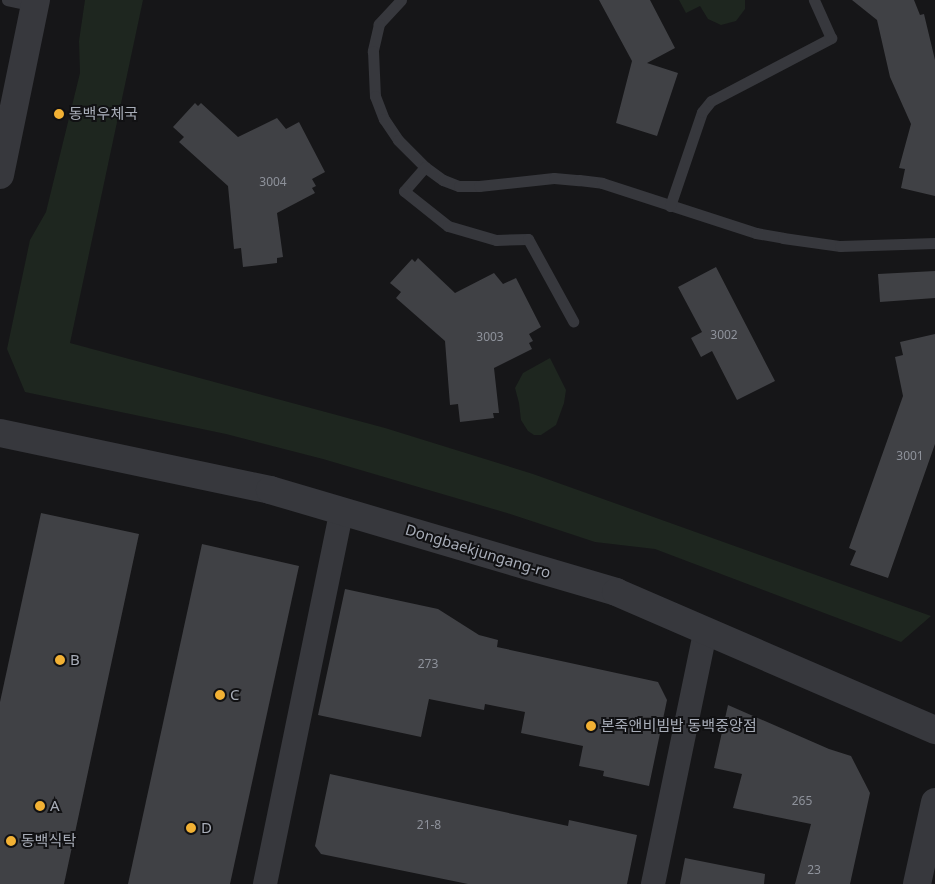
<!DOCTYPE html>
<html>
<head>
<meta charset="utf-8">
<style>
  body { margin:0 }
  #map { position:relative; width:935px; height:884px; overflow:hidden; background:#161618; font-family:"Noto Sans","Noto Sans KR",sans-serif }
  div>[style] { position:absolute }
  [style*='--x'] { left:calc(var(--x)*1px); top:calc(var(--y)*1px); width:calc(var(--w)*1px); rotate:calc(var(--a)*1deg) }
  .green>* { inset:0; background:#1e261f }
  .building>* { inset:0; background:#404145 }
  .service>* { height:11px; margin:-5.5px; padding:0 5.5px; transform-origin:5.5px; border-radius:5.5px; background:#37383d }
  .minor>* { height:24px; margin:-12px; padding:0 12px; transform-origin:12px; border-radius:12px; background:#37383d }
  .tertiary>* { height:28px; margin:-14px; padding:0 14px; transform-origin:14px; border-radius:14px; background:#37383d }
  .dots>* { width:14px; height:14px; translate:-50% -50%; box-sizing:border-box; border:2px solid #111113; border-radius:50% }
  span { translate:-50% -50%; white-space:nowrap; text-align:center; line-height:1.15; -webkit-text-stroke:4px #111113; paint-order:stroke }
  .number-label { font-size:12px; color:#8e929b }
  .number-label span { -webkit-text-stroke-width:0 }
  .poi-label { font-size:15px; color:#a8adb8 }
  .left { translate:0 -50%; text-align:left }
  .street-label { font-size:15px; color:#a8adb8 }
</style>
</head>
<body>
<div id="map">
  <div class="green">
    <div style="clip-path:polygon(85px 0,143px 0,70px 343px,385px 428px,533px 474px,931px 616px,901px 642px,655px 549px,595px 542px,507px 513px,323px 459px,226px 434px,25px 392px,7px 349px,30px 240px,46px 212px,80px 73px,79px 41px)"></div>
    <div style="clip-path:polygon(679px 0,745px 0,745px 9px,736px 21px,721px 25px,708px 19px,700px 6px,686px 13px)"></div>
    <div style="clip-path:polygon(550px 358px,566px 390px,564px 403px,556px 425px,541px 435px,534px 435px,528px 431px,521px 420px,519px 403px,515px 388px,523px 373px)"></div>
  </div>
  <div class="building">
    <div style="clip-path:polygon(599px 0,650px 0,675px 48px,647px 63px,678px 73px,657px 136px,616px 123px,632px 61px)"></div>
    <div style="clip-path:polygon(852px 0,914px 0,920px 15px,924px 14px,935px 60px,935px 196px,901px 188px,905px 169px,899px 168px,911px 124px,890px 77px,877px 20px)"></div>
    <div style="clip-path:polygon(195px 103px,198px 106px,201px 103px,238px 137px,277px 118px,286px 129px,299px 122px,325px 172px,312px 179px,316px 186px,312px 188px,315px 193px,277px 213px,283px 257px,277px 258px,277px 263px,243px 267px,241px 248px,234px 249px,228px 186px,179px 142px,184px 137px,173px 127px)"></div>
    <div style="clip-path:polygon(418px 258px,455px 293px,494px 273px,503px 284px,516px 278px,541px 327px,529px 334px,533px 341px,529px 343px,532px 349px,494px 368px,499px 413px,493px 413px,494px 418px,460px 422px,458px 404px,450px 405px,445px 341px,396px 298px,401px 292px,390px 283px,412px 259px,415px 262px)"></div>
    <div style="clip-path:polygon(716px 267px,775px 381px,737px 400px,712px 351px,701px 357px,691px 338px,702px 332px,678px 287px)"></div>
    <div style="clip-path:polygon(935px 271px,935px 298px,880px 302px,878px 274px)"></div>
    <div style="clip-path:polygon(935px 334px,935px 444px,888px 578px,850px 565px,856px 551px,849px 548px,903px 396px,895px 357px,903px 355px,900px 342px)"></div>
    <div style="clip-path:polygon(41px 513px,139px 534px,64px 884px,0 884px,0 702px)"></div>
    <div style="clip-path:polygon(202px 544px,299px 566px,230px 884px,128px 884px)"></div>
    <div style="clip-path:polygon(345px 589px,438px 609px,479px 635px,498px 640px,497px 647px,658px 682px,667px 700px,649px 786px,603px 776px,604px 771px,579px 766px,583px 746px,521px 733px,525px 712px,485px 704px,484px 710px,429px 699px,421px 737px,318px 715px)"></div>
    <div style="clip-path:polygon(728px 705px,829px 749px,851px 756px,870px 793px,850px 884px,795px 884px,811px 824px,733px 808px,742px 774px,714px 768px)"></div>
    <div style="clip-path:polygon(330px 774px,568px 826px,569px 820px,637px 835px,627px 884px,468px 884px,321px 854px,315px 846px)"></div>
    <div style="clip-path:polygon(685px 858px,765px 874px,764px 884px,680px 884px)"></div>
  </div>
  <div class="service">
    <div style="--x:7;--y:0;--w:29;--a:12"></div>
    <div style="--x:401;--y:0;--w:33;--a:133"></div>
    <div style="--x:379;--y:24;--w:28;--a:103"></div>
    <div style="--x:373;--y:51;--w:45;--a:87.5"></div>
    <div style="--x:375;--y:96;--w:25;--a:69"></div>
    <div style="--x:384;--y:119;--w:25;--a:56"></div>
    <div style="--x:398;--y:140;--w:38;--a:45"></div>
    <div style="--x:425;--y:167;--w:22;--a:36"></div>
    <div style="--x:443;--y:180;--w:17;--a:21"></div>
    <div style="--x:459;--y:186;--w:20;--a:0"></div>
    <div style="--x:479;--y:186;--w:75;--a:-6.1"></div>
    <div style="--x:554;--y:178;--w:25;--a:5"></div>
    <div style="--x:579;--y:180;--w:23;--a:7"></div>
    <div style="--x:602;--y:183;--w:162;--a:18"></div>
    <div style="--x:756;--y:233;--w:27;--a:10"></div>
    <div style="--x:783;--y:238;--w:58;--a:8"></div>
    <div style="--x:840;--y:246;--w:95;--a:-1.8"></div>
    <div style="--x:425;--y:167;--w:32;--a:131"></div>
    <div style="--x:404;--y:191;--w:56;--a:38.5"></div>
    <div style="--x:448;--y:226;--w:50;--a:16.3"></div>
    <div style="--x:496;--y:240;--w:32;--a:-2"></div>
    <div style="--x:528;--y:239;--w:94;--a:61.2"></div>
    <div style="--x:670;--y:206;--w:99;--a:-71.2"></div>
    <div style="--x:702;--y:112;--w:14;--a:-51"></div>
    <div style="--x:711;--y:101;--w:136;--a:-27.7"></div>
    <div style="--x:831;--y:38;--w:42;--a:-114.1"></div>
  </div>
  <div class="minor">
    <div style="--x:265;--y:884;--w:382;--a:-78.4"></div>
    <div style="--x:653;--y:884;--w:257;--a:-78.3"></div>
  </div>
  <div class="tertiary">
    <div style="--x:0;--y:175;--w:179;--a:-78.4"></div>
    <div style="--x:0;--y:433;--w:276;--a:11.9"></div>
    <div style="--x:270;--y:490;--w:361;--a:16.4"></div>
    <div style="--x:616;--y:592;--w:348;--a:23.4"></div>
    <div style="--x:917;--y:884;--w:84;--a:-77.6"></div>
  </div>
  <div class="dots">
    <div style="left:59px;top:114px;background:#f2b134"></div>
    <div style="left:60px;top:660px;background:#f2b134"></div>
    <div style="left:220px;top:695px;background:#f2b134"></div>
    <div style="left:591px;top:726px;background:#f2b134"></div>
    <div style="left:40px;top:806px;background:#f2b134"></div>
    <div style="left:191px;top:828px;background:#f2b134"></div>
    <div style="left:11px;top:841px;background:#f2b134"></div>
  </div>
  <div class="number-label">
    <span style="left:273px;top:182px">3004</span>
    <span style="left:724px;top:335px">3002</span>
    <span style="left:490px;top:337px">3003</span>
    <span style="left:910px;top:456px">3001</span>
    <span style="left:428px;top:664px">273</span>
    <span style="left:802px;top:801px">265</span>
    <span style="left:429px;top:825px">21-8</span>
    <span style="left:814px;top:870px">23</span>
  </div>
  <div class="poi-label">
    <span class="left" style="left:69px;top:114px">동백우체국</span>
    <span class="left" style="left:70px;top:660px">B</span>
    <span class="left" style="left:230px;top:695px">C</span>
    <span class="left" style="left:601px;top:726px">본죽앤비빔밥 동백중앙점</span>
    <span class="left" style="left:50px;top:806px">A</span>
    <span class="left" style="left:201px;top:828px">D</span>
    <span class="left" style="left:21px;top:841px">동백식탁</span>
  </div>
  <div class="street-label">
    <span style="left:478px;top:551px;rotate:17deg">Dongbaekjungang-ro</span>
  </div>
</div>
</body>
</html>
